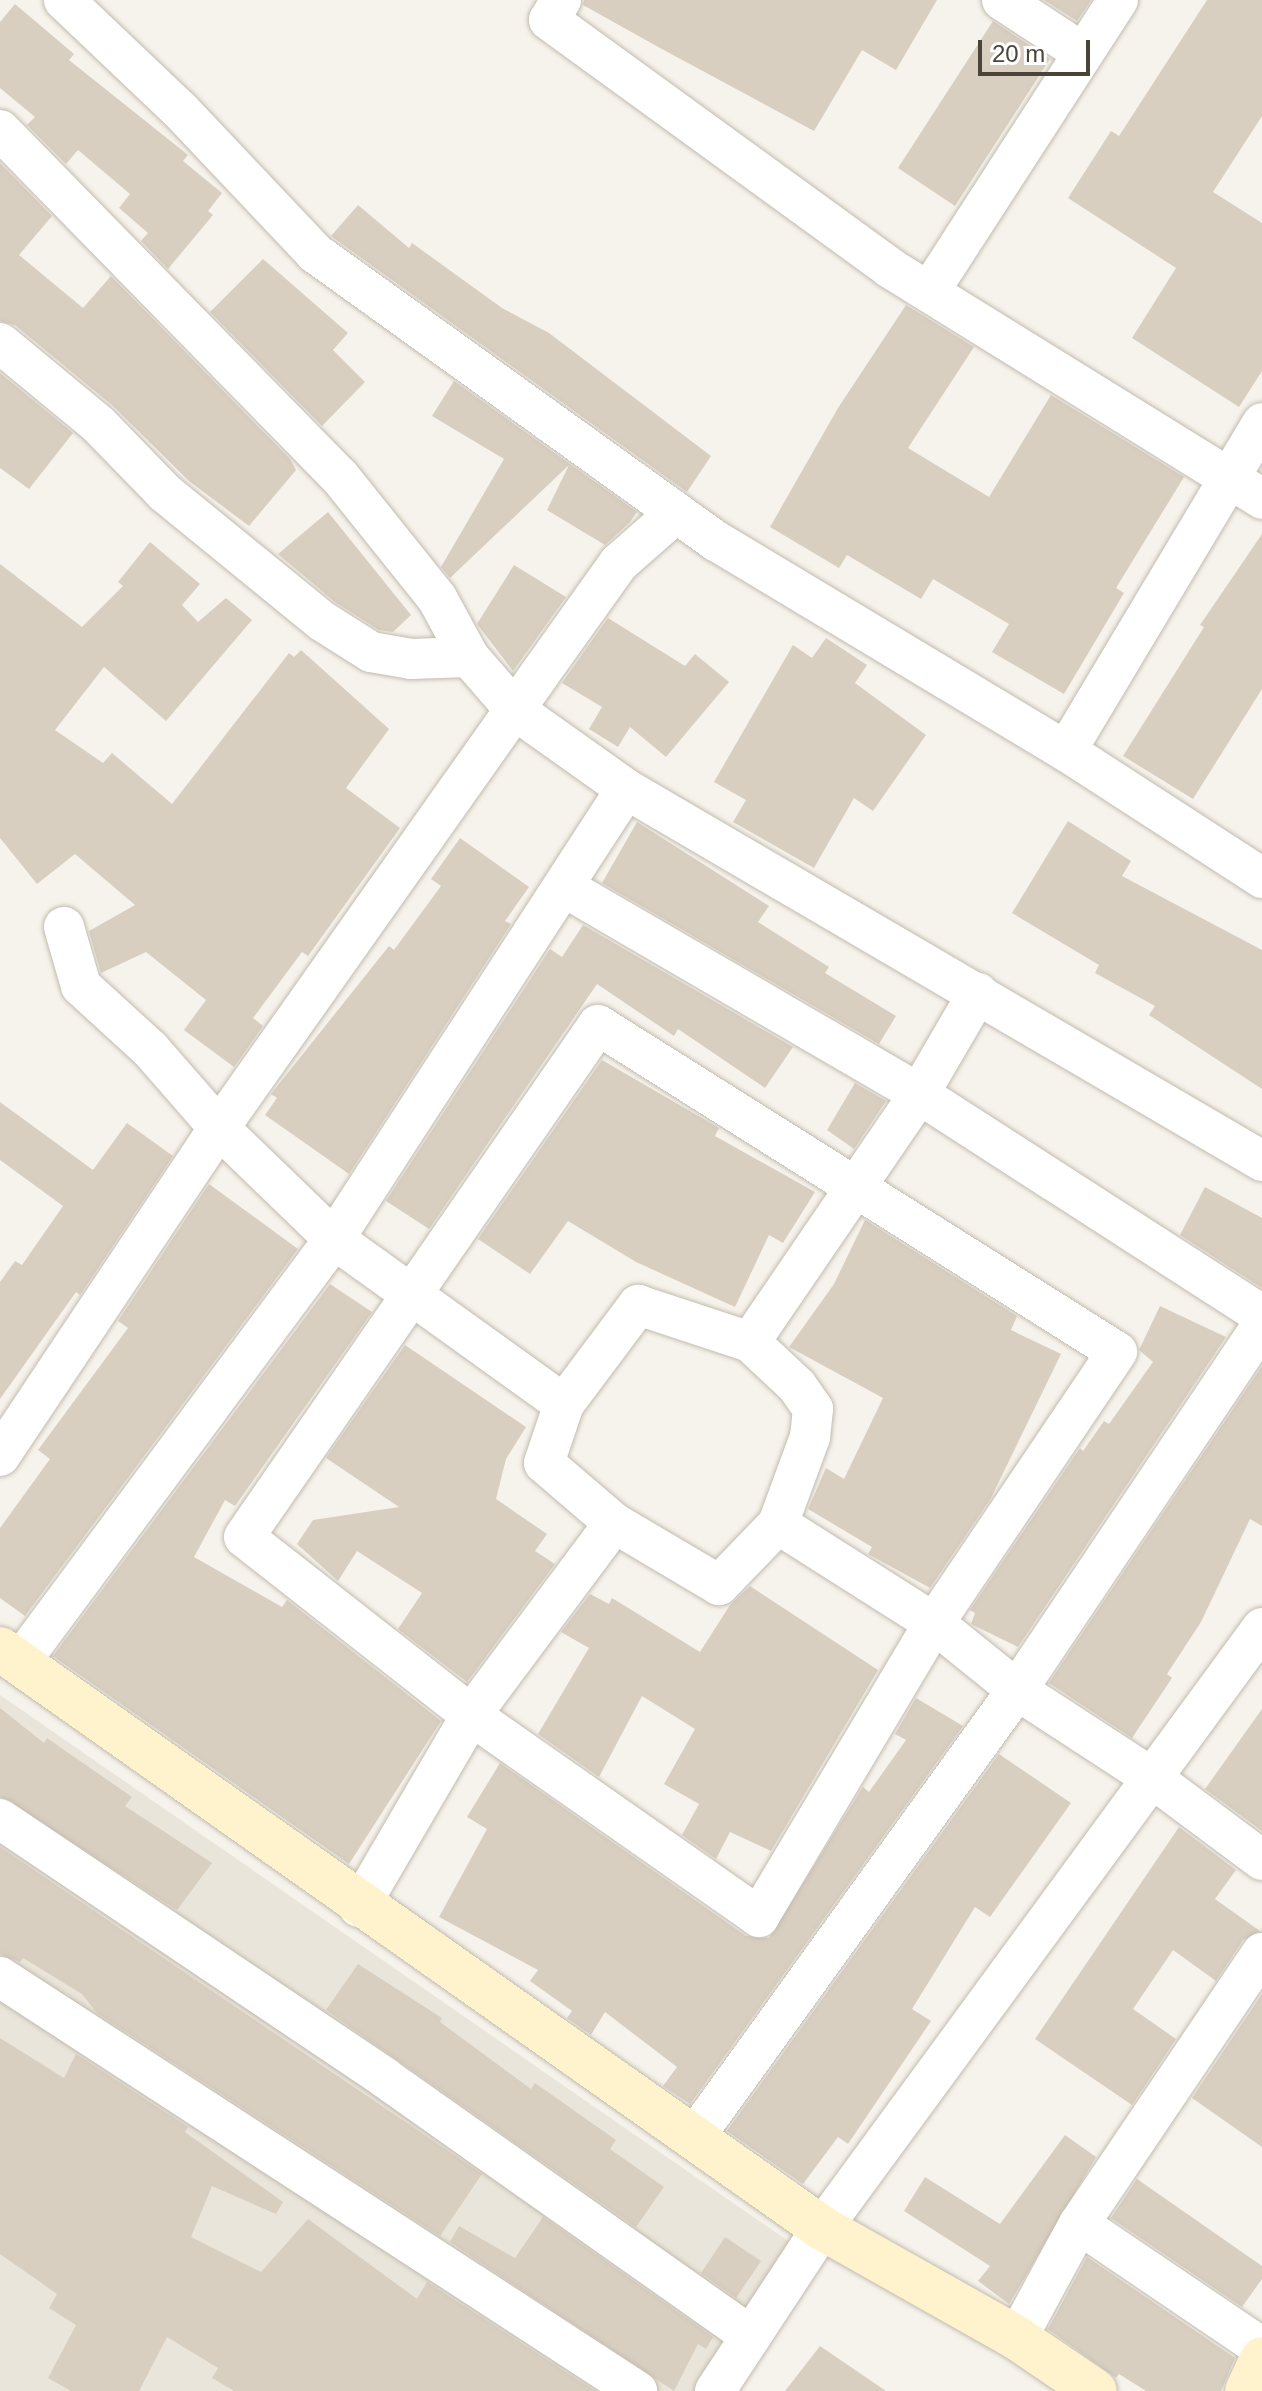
<!DOCTYPE html>
<html>
<head>
<meta charset="utf-8">
<style>
  body { margin:0 }
  #map { position:relative; width:1262px; height:2391px; overflow:hidden; background:#f6f3ec; font-family:Helvetica,sans-serif }
  div>[style] { position:absolute }
  [style*='--x'] { left:calc(var(--x)*1px); top:calc(var(--y)*1px); width:calc(var(--w)*1px); rotate:calc(var(--a)*1deg) }
  .residential>* { inset:0; background:#eae5da }
  .building>* { inset:0; background:#d8cfc1 }
  .roads { filter:drop-shadow(0 0 2px #c2bbae) drop-shadow(0 0 2px #c2bbae) }
  .street>* { height:40px; margin:-20px; padding:0 20px; transform-origin:20px; border-radius:20px; background:#fff }
  .secondary>* { height:44px; margin:-22px; padding:0 22px; transform-origin:22px; border-radius:22px; background:#fff3cd }
  span { translate:-50% -50%; white-space:nowrap; text-align:center; line-height:1.15; -webkit-text-stroke:8px #fff; paint-order:stroke }
  .scale { position:absolute; left:978px; top:40px; width:112px; height:36px; box-sizing:border-box; border:4px solid #4b4439; border-top:0; padding-left:10px; font-size:24px; line-height:28px; white-space:nowrap; color:#4b4439; -webkit-text-stroke:6px #fff; paint-order:stroke }
</style>
</head>
<body>
<div id="map">
  <div class="residential">
    <div style="clip-path:polygon(0 1695px,820px 2263px,734px 2391px,0 2391px)"></div>
  </div>
  <div class="building">
    <div style="clip-path:polygon(584px 0,937px 0,896px 70px,862px 50px,814px 131px,660px 48px,583px 5px)"></div>
    <div style="clip-path:polygon(1044px 0,1091px 0,1077px 21px)"></div>
    <div style="clip-path:polygon(1207px 0,1262px 0,1262px 116px,1213px 192px,1262px 223px,1262px 371px,1239px 407px,1132px 338px,1176px 268px,1068px 198px,1111px 131px,1119px 136px)"></div>
    <div style="clip-path:polygon(15px 4px,74px 54px,69px 60px,188px 155px,183px 161px,222px 193px,208px 211px,213px 215px,168px 269px,141px 241px,148px 233px,119px 208px,130px 194px,78px 150px,66px 164px,27px 125px,35px 117px,0 88px,0 22px)"></div>
    <div style="clip-path:polygon(993px 21px,1050px 59px,955px 206px,898px 168px)"></div>
    <div style="clip-path:polygon(0 163px,52px 216px,19px 255px,83px 308px,111px 276px,290px 459px,296px 470px,249px 526px,189px 481px,113px 406px,15px 325px,0 321px)"></div>
    <div style="clip-path:polygon(358px 205px,409px 248px,412px 243px,502px 308px,549px 333px,711px 456px,687px 492px,331px 236px)"></div>
    <div style="clip-path:polygon(263px 259px,348px 333px,333px 350px,365px 382px,322px 426px,210px 312px)"></div>
    <div style="clip-path:polygon(906px 305px,974px 347px,908px 448px,989px 497px,1051px 395px,1184px 477px,1116px 588px,1124px 593px,1064px 694px,992px 652px,1009px 624px,933px 579px,921px 599px,847px 555px,839px 568px,770px 527px,838px 408px)"></div>
    <div style="clip-path:polygon(0 373px,73px 433px,29px 489px,0 468px)"></div>
    <div style="clip-path:polygon(454px 381px,637px 512px,630px 522px,605px 545px,547px 510px,569px 465px,450px 578px,441px 567px,504px 459px,432px 416px)"></div>
    <div style="clip-path:polygon(328px 512px,411px 615px,393px 632px,379px 630px,335px 602px,278px 554px)"></div>
    <div style="clip-path:polygon(1262px 534px,1262px 689px,1193px 799px,1123px 756px,1204px 627px,1200px 625px)"></div>
    <div style="clip-path:polygon(150px 542px,200px 584px,182px 605px,198px 622px,226px 598px,252px 620px,166px 721px,104px 667px,55px 730px,103px 763px,112px 753px,172px 804px,289px 653px,294px 657px,301px 650px,389px 729px,346px 788px,400px 828px,308px 956px,302px 952px,253px 1018px,263px 1026px,234px 1067px,184px 1030px,206px 1000px,146px 952px,101px 973px,89px 931px,135px 905px,75px 854px,37px 884px,0 838px,0 564px,82px 627px,123px 586px,118px 582px)"></div>
    <div style="clip-path:polygon(514px 565px,566px 597px,513px 671px,477px 624px)"></div>
    <div style="clip-path:polygon(608px 618px,685px 666px,695px 654px,729px 682px,666px 757px,630px 727px,618px 747px,589px 729px,602px 707px,562px 683px)"></div>
    <div style="clip-path:polygon(826px 638px,867px 665px,855px 683px,926px 735px,873px 811px,854px 798px,814px 868px,733px 822px,746px 800px,714px 782px,793px 645px,812px 658px)"></div>
    <div style="clip-path:polygon(1068px 821px,1131px 861px,1122px 876px,1262px 950px,1262px 1089px,1149px 1015px,1155px 1006px,1095px 973px,1099px 965px,1012px 913px)"></div>
    <div style="clip-path:polygon(637px 822px,769px 906px,758px 922px,829px 967px,825px 973px,896px 1016px,879px 1044px,602px 883px)"></div>
    <div style="clip-path:polygon(460px 838px,529px 887px,505px 921px,511px 924px,349px 1174px,265px 1115px,277px 1098px,271px 1094px,389px 946px,394px 950px,441px 886px,431px 879px)"></div>
    <div style="clip-path:polygon(583px 925px,793px 1047px,765px 1088px,678px 1029px,674px 1036px,597px 984px,429px 1229px,386px 1201px,550px 949px,562px 957px)"></div>
    <div style="clip-path:polygon(602px 1060px,719px 1128px,715px 1136px,815px 1192px,783px 1243px,769px 1235px,735px 1307px,636px 1262px,568px 1221px,530px 1274px,478px 1239px)"></div>
    <div style="clip-path:polygon(855px 1083px,886px 1101px,854px 1149px,827px 1130px)"></div>
    <div style="clip-path:polygon(0 1102px,93px 1170px,127px 1123px,173px 1156px,80px 1295px,76px 1292px,0 1399px,0 1282px,15px 1261px,22px 1265px,63px 1206px,0 1160px)"></div>
    <div style="clip-path:polygon(209px 1184px,298px 1249px,25px 1616px,0 1598px,0 1528px,50px 1459px,38px 1450px,128px 1328px,118px 1321px)"></div>
    <div style="clip-path:polygon(1205px 1187px,1262px 1218px,1262px 1288px,1180px 1235px)"></div>
    <div style="clip-path:polygon(865px 1220px,1017px 1316px,1011px 1330px,1061px 1354px,991px 1498px,930px 1588px,868px 1554px,872px 1547px,808px 1509px,826px 1468px,844px 1479px,883px 1398px,789px 1347px,834px 1284px)"></div>
    <div style="clip-path:polygon(330px 1284px,372px 1312px,235px 1506px,225px 1500px,194px 1557px,282px 1607px,287px 1600px,441px 1721px,349px 1864px,53px 1656px)"></div>
    <div style="clip-path:polygon(1160px 1306px,1226px 1337px,1018px 1647px,971px 1624px,975px 1613px,970px 1610px,1080px 1448px,1083px 1451px,1104px 1421px,1109px 1424px,1153px 1362px,1139px 1350px)"></div>
    <div style="clip-path:polygon(405px 1345px,526px 1427px,506px 1459px,496px 1499px,547px 1534px,535px 1551px,555px 1564px,467px 1682px,398px 1629px,422px 1593px,357px 1551px,338px 1581px,297px 1544px,313px 1520px,399px 1507px,326px 1458px)"></div>
    <div style="clip-path:polygon(1262px 1366px,1262px 1526px,1250px 1519px,1201px 1622px,1167px 1674px,1172px 1678px,1132px 1738px,1049px 1683px)"></div>
    <div style="clip-path:polygon(750px 1586px,878px 1670px,771px 1851px,730px 1832px,716px 1859px,682px 1835px,699px 1804px,664px 1784px,695px 1729px,642px 1696px,599px 1777px,538px 1734px,589px 1648px,561px 1632px,590px 1594px,609px 1604px,612px 1598px,700px 1652px,730px 1605px)"></div>
    <div style="clip-path:polygon(916px 1698px,963px 1726px,690px 2104px,663px 2086px,677px 2067px,605px 2012px,591px 2035px,567px 2018px,572px 2011px,530px 1981px,538px 1970px,439px 1917px,487px 1829px,467px 1817px,500px 1763px,746px 1936px,769px 1938px,863px 1787px,869px 1792px,906px 1740px,895px 1734px)"></div>
    <div style="clip-path:polygon(0 1708px,44px 1743px,47px 1738px,132px 1797px,125px 1806px,212px 1863px,177px 1910px,0 1796px)"></div>
    <div style="clip-path:polygon(1262px 1709px,1262px 1831px,1205px 1789px)"></div>
    <div style="clip-path:polygon(999px 1754px,1071px 1803px,990px 1917px,975px 1907px,912px 2009px,931px 2021px,848px 2144px,838px 2137px,803px 2184px,727px 2131px)"></div>
    <div style="clip-path:polygon(1179px 1827px,1236px 1870px,1215px 1899px,1260px 1931px,1243px 1940px,1216px 1981px,1173px 1950px,1133px 2009px,1176px 2039px,1132px 2105px,1035px 2039px)"></div>
    <div style="clip-path:polygon(0 1847px,482px 2174px,440px 2236px,97px 2013px,82px 1994px,23px 1958px,20px 1962px,0 1954px)"></div>
    <div style="clip-path:polygon(358px 1964px,442px 2018px,440px 2022px,531px 2089px,535px 2083px,616px 2140px,610px 2149px,664px 2187px,636px 2227px,326px 2010px)"></div>
    <div style="clip-path:polygon(1262px 1994px,1262px 2147px,1192px 2098px)"></div>
    <div style="clip-path:polygon(0 2038px,64px 2078px,76px 2054px,188px 2127px,185px 2132px,283px 2202px,276px 2214px,212px 2186px,191px 2237px,261px 2272px,308px 2219px,417px 2299px,427px 2282px,595px 2391px,234px 2391px,212px 2378px,218px 2368px,167px 2337px,139px 2391px,71px 2391px,48px 2378px,76px 2325px,49px 2308px,57px 2294px,0 2254px)"></div>
    <div style="clip-path:polygon(1065px 2135px,1096px 2157px,1009px 2304px,978px 2281px,990px 2266px,904px 2211px,925px 2177px,1000px 2224px)"></div>
    <div style="clip-path:polygon(1137px 2179px,1262px 2266px,1262px 2279px,1242px 2307px,1111px 2218px)"></div>
    <div style="clip-path:polygon(543px 2217px,713px 2337px,706px 2349px,698px 2344px,674px 2391px,450px 2242px,459px 2226px,515px 2258px)"></div>
    <div style="clip-path:polygon(725px 2237px,761px 2261px,736px 2298px,701px 2273px)"></div>
    <div style="clip-path:polygon(1087px 2257px,1235px 2358px,1221px 2391px,1146px 2391px,1119px 2374px,1116px 2378px,1048px 2329px)"></div>
    <div style="clip-path:polygon(820px 2346px,886px 2391px,785px 2391px)"></div>
  </div>
  <div class="roads">
    <div class="street">
      <div style="--x:64;--y:0;--w:160;--a:43.5"></div>
      <div style="--x:180;--y:110;--w:197;--a:46.6"></div>
      <div style="--x:315;--y:253;--w:494;--a:35.7"></div>
      <div style="--x:716;--y:541;--w:408;--a:31"></div>
      <div style="--x:1066;--y:751;--w:234;--a:32.9"></div>
      <div style="--x:561;--y:0;--w:23;--a:121"></div>
      <div style="--x:549;--y:20;--w:422;--a:36"></div>
      <div style="--x:890;--y:268;--w:438;--a:31.8"></div>
      <div style="--x:1002;--y:0;--w:97;--a:33.2"></div>
      <div style="--x:0;--y:130;--w:486;--a:45.6"></div>
      <div style="--x:340;--y:477;--w:155;--a:51.3"></div>
      <div style="--x:437;--y:598;--w:67;--a:61.5"></div>
      <div style="--x:469;--y:657;--w:70;--a:49"></div>
      <div style="--x:515;--y:710;--w:136;--a:35.4"></div>
      <div style="--x:626;--y:789;--w:737;--a:30.32"></div>
      <div style="--x:929;--y:292;--w:348;--a:-57.1"></div>
      <div style="--x:0;--y:343;--w:127;--a:39.6"></div>
      <div style="--x:98;--y:424;--w:96;--a:45.8"></div>
      <div style="--x:165;--y:493;--w:203;--a:39.2"></div>
      <div style="--x:322;--y:621;--w:58;--a:32.3"></div>
      <div style="--x:371;--y:652;--w:41;--a:9.9"></div>
      <div style="--x:411;--y:659;--w:58;--a:-2"></div>
      <div style="--x:1066;--y:751;--w:382;--a:-59.1"></div>
      <div style="--x:564;--y:887;--w:411;--a:30.2"></div>
      <div style="--x:919;--y:1094;--w:408;--a:32.8"></div>
      <div style="--x:64;--y:927;--w:61;--a:73.9"></div>
      <div style="--x:81;--y:986;--w:93;--a:42.4"></div>
      <div style="--x:150;--y:1049;--w:105;--a:48.9"></div>
      <div style="--x:219;--y:1128;--w:160;--a:44"></div>
      <div style="--x:334;--y:1239;--w:283;--a:35.7"></div>
      <div style="--x:598;--y:1025;--w:613;--a:32.21"></div>
      <div style="--x:1117;--y:1352;--w:327;--a:124"></div>
      <div style="--x:934;--y:1623;--w:342;--a:120.8"></div>
      <div style="--x:759;--y:1917;--w:352;--a:-145"></div>
      <div style="--x:471;--y:1715;--w:288;--a:-141.9"></div>
      <div style="--x:244;--y:1537;--w:622;--a:-55.34"></div>
      <div style="--x:638;--y:1305;--w:118;--a:18.3"></div>
      <div style="--x:750;--y:1342;--w:64;--a:43.1"></div>
      <div style="--x:797;--y:1386;--w:28;--a:55"></div>
      <div style="--x:813;--y:1409;--w:28;--a:96"></div>
      <div style="--x:810;--y:1437;--w:93;--a:110.2"></div>
      <div style="--x:778;--y:1524;--w:85;--a:134"></div>
      <div style="--x:719;--y:1585;--w:122;--a:-149.4"></div>
      <div style="--x:614;--y:1523;--w:92;--a:-139.4"></div>
      <div style="--x:544;--y:1463;--w:62;--a:-71.3"></div>
      <div style="--x:564;--y:1404;--w:124;--a:-53.2"></div>
      <div style="--x:750;--y:1342;--w:300;--a:-55.7"></div>
      <div style="--x:919;--y:1094;--w:117;--a:-59.7"></div>
      <div style="--x:0;--y:1456;--w:394;--a:-56.3"></div>
      <div style="--x:219;--y:1128;--w:555;--a:-54.76"></div>
      <div style="--x:539;--y:675;--w:138;--a:-54.5"></div>
      <div style="--x:619;--y:563;--w:76;--a:-41.3"></div>
      <div style="--x:778;--y:1524;--w:185;--a:32.4"></div>
      <div style="--x:934;--y:1623;--w:107;--a:38.9"></div>
      <div style="--x:1017;--y:1690;--w:161;--a:33.1"></div>
      <div style="--x:1152;--y:1778;--w:137;--a:36.7"></div>
      <div style="--x:20;--y:1662;--w:527;--a:-53.41"></div>
      <div style="--x:334;--y:1239;--w:536;--a:-57.02"></div>
      <div style="--x:0;--y:1819;--w:464;--a:33.9"></div>
      <div style="--x:385;--y:2078;--w:448;--a:35.2"></div>
      <div style="--x:359;--y:1907;--w:222;--a:-59.7"></div>
      <div style="--x:471;--y:1715;--w:239;--a:-53.3"></div>
      <div style="--x:0;--y:1977;--w:760;--a:33.02"></div>
      <div style="--x:693;--y:2139;--w:554;--a:-54.19"></div>
      <div style="--x:1017;--y:1690;--w:440;--a:-56.1"></div>
      <div style="--x:1079;--y:2224;--w:221;--a:34.1"></div>
      <div style="--x:1017;--y:2338;--w:130;--a:-61.5"></div>
      <div style="--x:1079;--y:2224;--w:327;--a:-56"></div>
      <div style="--x:715;--y:2391;--w:195;--a:-56.7"></div>
      <div style="--x:822;--y:2228;--w:744;--a:-53.75"></div>
    </div>
    <div class="secondary">
      <div style="--x:0;--y:1649;--w:1005;--a:35.16"></div>
      <div style="--x:822;--y:2228;--w:224;--a:29.4"></div>
      <div style="--x:1017;--y:2338;--w:94;--a:34.2"></div>
      <div style="--x:1247;--y:2391;--w:35;--a:-65"></div>
    </div>
  </div>
  <div class="scale">20 m</div>
</div>
</body>
</html>
